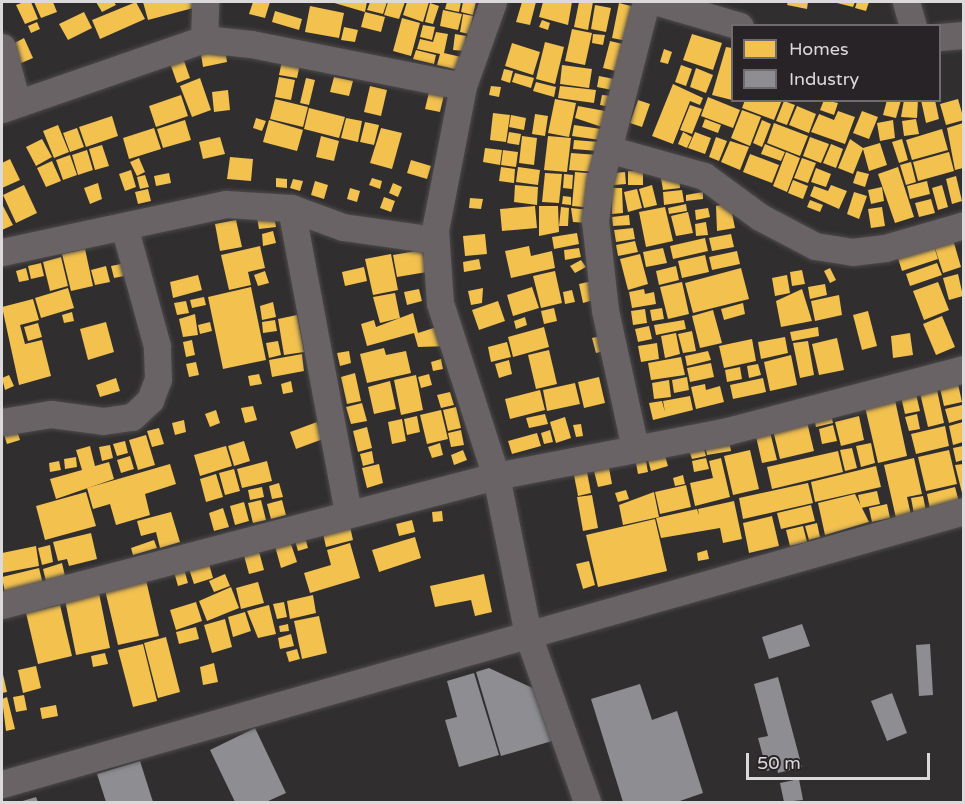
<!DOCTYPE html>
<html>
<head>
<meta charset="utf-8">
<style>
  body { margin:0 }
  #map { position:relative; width:965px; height:804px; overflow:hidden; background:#312e2f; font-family:"Varela Round",sans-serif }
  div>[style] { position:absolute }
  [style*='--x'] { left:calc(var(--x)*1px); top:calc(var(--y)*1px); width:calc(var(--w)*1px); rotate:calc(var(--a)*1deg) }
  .homes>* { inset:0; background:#f2c14e }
  .industry>* { inset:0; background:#8d8d92 }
  .roads { filter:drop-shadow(0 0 2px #4c4a4a) drop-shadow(0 0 2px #4c4a4a) }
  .minor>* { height:27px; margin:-13.5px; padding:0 13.5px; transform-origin:13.5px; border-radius:13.5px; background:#6a6366 }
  span { translate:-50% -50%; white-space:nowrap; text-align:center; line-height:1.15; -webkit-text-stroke:6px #282326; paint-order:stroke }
  .frame { position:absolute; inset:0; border:3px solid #dcd9da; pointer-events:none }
  .legend { position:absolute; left:731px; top:24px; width:210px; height:78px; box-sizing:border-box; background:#282326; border:2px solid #706c6e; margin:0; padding:8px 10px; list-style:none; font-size:18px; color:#dcd9da }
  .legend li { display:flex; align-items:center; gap:12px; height:30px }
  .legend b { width:30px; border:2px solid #706c6e }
  .scale { position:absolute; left:746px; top:753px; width:184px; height:27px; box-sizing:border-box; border:3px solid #dcd9da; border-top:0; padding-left:8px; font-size:18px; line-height:21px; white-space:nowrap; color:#dcd9da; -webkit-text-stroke:4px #282326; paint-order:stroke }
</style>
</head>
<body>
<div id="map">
  <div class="homes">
    <div style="clip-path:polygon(24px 2px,31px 2px,38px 19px,25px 24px,16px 5px)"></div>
    <div style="clip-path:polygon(34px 2px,53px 2px,57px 12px,41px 18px)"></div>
    <div style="clip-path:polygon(96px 2px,114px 2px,116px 5px,102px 12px)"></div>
    <div style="clip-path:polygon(136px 2px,145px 19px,100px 39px,92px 20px)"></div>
    <div style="clip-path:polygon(143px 2px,196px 2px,197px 7px,148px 20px)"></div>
    <div style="clip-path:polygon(253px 2px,270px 2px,265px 18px,249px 14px)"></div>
    <div style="clip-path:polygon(331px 2px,367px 2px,365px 12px)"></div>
    <div style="clip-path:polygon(370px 2px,387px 2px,383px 14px,367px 10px)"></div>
    <div style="clip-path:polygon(388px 2px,405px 2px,399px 19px,384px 15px)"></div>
    <div style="clip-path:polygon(407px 2px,429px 2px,423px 22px,403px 15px)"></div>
    <div style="clip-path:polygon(447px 2px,461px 2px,459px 12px,445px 9px)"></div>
    <div style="clip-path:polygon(463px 2px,476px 2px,473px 15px,461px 12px)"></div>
    <div style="clip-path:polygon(522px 2px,536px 2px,530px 25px,516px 22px)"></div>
    <div style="clip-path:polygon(543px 2px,572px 2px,568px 25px,539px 17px)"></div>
    <div style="clip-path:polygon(579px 2px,593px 2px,588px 30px,574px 27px)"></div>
    <div style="clip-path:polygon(788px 2px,808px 2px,807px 9px,787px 5px)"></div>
    <div style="clip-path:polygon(833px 2px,855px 2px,853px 7px)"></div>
    <div style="clip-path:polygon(857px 2px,869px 2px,866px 11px,855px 8px)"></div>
    <div style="clip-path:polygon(430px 3px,439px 6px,433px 24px,425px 22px)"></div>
    <div style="clip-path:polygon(619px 3px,635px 7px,627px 41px,612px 38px)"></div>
    <div style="clip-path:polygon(595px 5px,611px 8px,606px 32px,591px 29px)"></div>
    <div style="clip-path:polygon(310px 6px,344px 13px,339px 38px,305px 32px)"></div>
    <div style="clip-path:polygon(443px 10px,462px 14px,458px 30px,440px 26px)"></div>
    <div style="clip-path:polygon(275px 11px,302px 19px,299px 30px,272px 22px)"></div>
    <div style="clip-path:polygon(84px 12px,92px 28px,68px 40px,59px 24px)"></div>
    <div style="clip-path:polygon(365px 12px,385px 17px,381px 32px,361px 27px)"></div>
    <div style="clip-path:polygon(463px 14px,473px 16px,469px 34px,460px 32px)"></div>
    <div style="clip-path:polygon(402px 18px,420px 23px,411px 56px,393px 51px)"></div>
    <div style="clip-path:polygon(542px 20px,550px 23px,548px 30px,539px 27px)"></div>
    <div style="clip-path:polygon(37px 22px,40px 29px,31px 33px,28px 26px)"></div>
    <div style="clip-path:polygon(423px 25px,435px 27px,432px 40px,420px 37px)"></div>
    <div style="clip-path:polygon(344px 27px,358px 30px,355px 42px,341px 40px)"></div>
    <div style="clip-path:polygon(572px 29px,592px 33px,585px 65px,565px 61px)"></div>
    <div style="clip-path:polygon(436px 32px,448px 34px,444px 53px,461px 57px,458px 70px,437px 65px,440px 54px,417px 49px,420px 39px,433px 42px)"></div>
    <div style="clip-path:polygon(455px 34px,466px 36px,464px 51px,453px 50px)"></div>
    <div style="clip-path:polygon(593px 34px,605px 35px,603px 45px,592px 43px)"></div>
    <div style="clip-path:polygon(692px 34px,722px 43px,713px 70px,683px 60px)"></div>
    <div style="clip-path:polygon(24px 38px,33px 58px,19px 64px,11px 45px)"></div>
    <div style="clip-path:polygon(610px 41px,627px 45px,620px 72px,603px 68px)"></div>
    <div style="clip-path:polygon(545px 42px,564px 47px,555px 84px,536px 79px)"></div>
    <div style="clip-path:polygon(512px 43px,540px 52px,533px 75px,505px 66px)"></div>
    <div style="clip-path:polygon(726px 47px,732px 48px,732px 100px,712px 95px)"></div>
    <div style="clip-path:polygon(225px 49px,227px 62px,203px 67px,201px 54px)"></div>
    <div style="clip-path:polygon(664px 49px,672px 52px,668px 64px,660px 62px)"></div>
    <div style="clip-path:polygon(416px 50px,436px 55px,434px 64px,413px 59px)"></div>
    <div style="clip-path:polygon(183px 58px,190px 78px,177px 83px,170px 63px)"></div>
    <div style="clip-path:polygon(282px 61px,300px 64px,297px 78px,279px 75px)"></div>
    <div style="clip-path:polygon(562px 65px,592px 69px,589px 88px,560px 84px)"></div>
    <div style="clip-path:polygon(681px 65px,692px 69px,686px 86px,675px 82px)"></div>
    <div style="clip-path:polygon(696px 68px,713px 75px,706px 93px,690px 87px)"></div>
    <div style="clip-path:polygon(504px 69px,513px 71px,510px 83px,501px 80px)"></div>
    <div style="clip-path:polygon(515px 73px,534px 78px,531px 88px,512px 82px)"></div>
    <div style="clip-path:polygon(599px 76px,614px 79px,612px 90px,597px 87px)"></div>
    <div style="clip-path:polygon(279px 77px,295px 80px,291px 100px,275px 97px)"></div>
    <div style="clip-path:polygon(334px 77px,353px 81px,349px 96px,330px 92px)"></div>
    <div style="clip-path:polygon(200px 78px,211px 110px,192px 117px,180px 86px)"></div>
    <div style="clip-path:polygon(306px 78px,315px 80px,309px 105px,300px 103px)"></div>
    <div style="clip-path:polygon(536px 82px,556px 87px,554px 97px,533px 91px)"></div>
    <div style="clip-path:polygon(673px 84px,703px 98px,700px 105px,690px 101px,673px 144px,652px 136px)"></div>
    <div style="clip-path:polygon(370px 86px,387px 90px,381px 116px,364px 112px)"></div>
    <div style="clip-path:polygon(491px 86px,501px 87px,499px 97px,489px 95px)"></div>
    <div style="clip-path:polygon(560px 86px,596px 90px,594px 103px,558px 98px)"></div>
    <div style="clip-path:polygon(430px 88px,445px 91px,440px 112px,425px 109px)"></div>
    <div style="clip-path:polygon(228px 90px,230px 110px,214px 112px,212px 92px)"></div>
    <div style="clip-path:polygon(181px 95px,188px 116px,156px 127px,149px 106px)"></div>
    <div style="clip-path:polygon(602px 95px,612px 96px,610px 107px,600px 105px)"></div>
    <div style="clip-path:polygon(708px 97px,740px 110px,733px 128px,701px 116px)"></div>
    <div style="clip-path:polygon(275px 99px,308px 107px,303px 127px,270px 119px)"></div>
    <div style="clip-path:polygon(555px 99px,576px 103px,569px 137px,548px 133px)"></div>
    <div style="clip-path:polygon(958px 99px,964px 120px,946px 125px,940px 104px)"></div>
    <div style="clip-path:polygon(638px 100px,650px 104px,642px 127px,630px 123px)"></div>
    <div style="clip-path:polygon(745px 100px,782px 100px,774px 120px,742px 108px)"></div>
    <div style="clip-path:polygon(824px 100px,838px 103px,834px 115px,820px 110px)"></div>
    <div style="clip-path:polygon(887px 100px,901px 100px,896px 118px,883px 115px)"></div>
    <div style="clip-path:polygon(904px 100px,918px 100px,917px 118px,901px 117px)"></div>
    <div style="clip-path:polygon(921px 100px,935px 100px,939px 119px,926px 123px)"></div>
    <div style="clip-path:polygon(784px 101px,795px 105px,787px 125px,776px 121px)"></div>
    <div style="clip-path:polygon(690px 105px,702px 109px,692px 134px,680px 130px)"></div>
    <div style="clip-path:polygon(578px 106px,605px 111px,602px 127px,575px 118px)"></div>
    <div style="clip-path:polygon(797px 106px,816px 114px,809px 133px,789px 125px)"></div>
    <div style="clip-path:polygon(309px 108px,345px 117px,339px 138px,304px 129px)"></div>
    <div style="clip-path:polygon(742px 110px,761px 117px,750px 146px,731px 138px)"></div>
    <div style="clip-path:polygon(838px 111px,855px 117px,845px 144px,811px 132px,819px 114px,834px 120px)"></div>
    <div style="clip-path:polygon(862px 111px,878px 117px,869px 139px,853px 133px)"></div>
    <div style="clip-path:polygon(493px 113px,510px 115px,506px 142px,490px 140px)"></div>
    <div style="clip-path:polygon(535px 114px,548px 116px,545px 136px,532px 134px)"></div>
    <div style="clip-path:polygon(511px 115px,526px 118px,524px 130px,509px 127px)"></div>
    <div style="clip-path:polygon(112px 116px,118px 136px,86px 147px,79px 127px)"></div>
    <div style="clip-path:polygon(256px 118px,266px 121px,262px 131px,253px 128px)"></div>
    <div style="clip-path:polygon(346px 118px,362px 121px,358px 142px,341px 138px)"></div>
    <div style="clip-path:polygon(705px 119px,721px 125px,718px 133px,702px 127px)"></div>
    <div style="clip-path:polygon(916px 119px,919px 134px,904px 136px,902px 121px)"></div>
    <div style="clip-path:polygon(185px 120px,191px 140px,163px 148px,157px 129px)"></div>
    <div style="clip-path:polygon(269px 120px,303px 130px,297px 151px,263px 142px)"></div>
    <div style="clip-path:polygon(762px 120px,771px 124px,762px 147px,753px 143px)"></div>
    <div style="clip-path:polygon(893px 120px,895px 138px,880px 141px,877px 123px)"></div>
    <div style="clip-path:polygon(365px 122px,379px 125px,374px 145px,360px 142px)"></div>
    <div style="clip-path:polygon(774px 123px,808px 136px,800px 156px,767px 143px)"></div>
    <div style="clip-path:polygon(963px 123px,963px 168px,955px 170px,947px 128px)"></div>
    <div style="clip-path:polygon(58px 125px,69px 152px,54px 158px,43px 131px)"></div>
    <div style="clip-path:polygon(574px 125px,601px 129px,600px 140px,572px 136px)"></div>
    <div style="clip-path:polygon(77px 128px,84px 147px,70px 152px,63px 133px)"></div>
    <div style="clip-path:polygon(154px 128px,161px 149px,129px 159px,123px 138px)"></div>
    <div style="clip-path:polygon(381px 128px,402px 133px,392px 169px,370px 163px)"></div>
    <div style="clip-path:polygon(942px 129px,948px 150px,912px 160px,906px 140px)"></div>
    <div style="clip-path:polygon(509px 132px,521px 134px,519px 145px,507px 143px)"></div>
    <div style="clip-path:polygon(683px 132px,692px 137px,687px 148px,678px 144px)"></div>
    <div style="clip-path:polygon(695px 132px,711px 138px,705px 154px,688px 148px)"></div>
    <div style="clip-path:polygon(321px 136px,339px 141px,334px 161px,316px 157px)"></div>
    <div style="clip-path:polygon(522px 136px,537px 138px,534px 165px,519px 163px)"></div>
    <div style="clip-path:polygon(548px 136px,571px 138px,567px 172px,544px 170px)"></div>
    <div style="clip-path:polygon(220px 137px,225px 154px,203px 159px,199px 142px)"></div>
    <div style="clip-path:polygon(716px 137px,727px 141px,719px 161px,709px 157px)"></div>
    <div style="clip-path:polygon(810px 137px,829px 144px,821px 163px,803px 156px)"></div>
    <div style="clip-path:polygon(42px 139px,52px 157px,36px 166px,26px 147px)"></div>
    <div style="clip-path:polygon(850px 139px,863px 148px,880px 143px,887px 165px,869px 171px,863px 149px,853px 174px,838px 168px)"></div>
    <div style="clip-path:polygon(902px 139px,908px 160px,899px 163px,892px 142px)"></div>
    <div style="clip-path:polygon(574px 140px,599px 142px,598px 151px,573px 149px)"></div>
    <div style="clip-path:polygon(730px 141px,749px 147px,740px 170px,721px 162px)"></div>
    <div style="clip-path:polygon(765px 144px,785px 152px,781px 161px,761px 154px)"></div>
    <div style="clip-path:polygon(831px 144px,843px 149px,836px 168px,823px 163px)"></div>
    <div style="clip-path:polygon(102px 145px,109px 166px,95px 170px,89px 149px)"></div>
    <div style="clip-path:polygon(485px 148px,502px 150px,500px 165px,483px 162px)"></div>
    <div style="clip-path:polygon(87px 150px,93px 170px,78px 175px,72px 155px)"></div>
    <div style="clip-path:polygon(503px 150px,518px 152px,516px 167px,501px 165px)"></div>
    <div style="clip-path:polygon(786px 152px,800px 158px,787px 192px,773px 186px)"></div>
    <div style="clip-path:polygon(949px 152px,954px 171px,918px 181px,913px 162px)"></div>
    <div style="clip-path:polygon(571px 153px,598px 155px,596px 172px,569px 170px)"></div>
    <div style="clip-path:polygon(750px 154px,779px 165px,772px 183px,743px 172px)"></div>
    <div style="clip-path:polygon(70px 155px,77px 175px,63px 180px,56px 160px)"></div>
    <div style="clip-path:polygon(230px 157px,253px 159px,251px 181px,227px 179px)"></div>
    <div style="clip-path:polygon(139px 158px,145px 172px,137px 176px,130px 162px)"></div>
    <div style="clip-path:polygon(802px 158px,816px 163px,808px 183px,794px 178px)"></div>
    <div style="clip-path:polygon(10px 159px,20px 180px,2px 188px,2px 163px)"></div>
    <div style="clip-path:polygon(411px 160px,431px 166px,427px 179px,407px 173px)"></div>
    <div style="clip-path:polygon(52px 161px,61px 181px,46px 187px,37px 168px)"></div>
    <div style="clip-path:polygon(911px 162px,916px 182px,906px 185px,900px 165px)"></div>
    <div style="clip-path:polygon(501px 167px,515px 169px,514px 183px,499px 181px)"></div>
    <div style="clip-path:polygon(518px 167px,540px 170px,538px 185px,516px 182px)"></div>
    <div style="clip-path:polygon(898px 167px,914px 217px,895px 223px,878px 174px)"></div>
    <div style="clip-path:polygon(816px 168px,831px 174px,826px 187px,811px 182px)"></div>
    <div style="clip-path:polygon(131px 170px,136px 187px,125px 191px,119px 174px)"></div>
    <div style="clip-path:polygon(628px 171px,643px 171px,643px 185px,628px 185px)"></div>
    <div style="clip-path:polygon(857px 171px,869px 174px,865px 187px,853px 183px)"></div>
    <div style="clip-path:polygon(575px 172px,598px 174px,595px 208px,572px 206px)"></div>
    <div style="clip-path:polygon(625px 172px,626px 184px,614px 185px,613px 173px)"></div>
    <div style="clip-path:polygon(169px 173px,171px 183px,156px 186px,154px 176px)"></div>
    <div style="clip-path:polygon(545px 173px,562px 174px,559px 203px,542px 202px)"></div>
    <div style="clip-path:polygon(564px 174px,573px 175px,572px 189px,563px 188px)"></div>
    <div style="clip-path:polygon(145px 175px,149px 187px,140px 189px,137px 177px)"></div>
    <div style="clip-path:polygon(679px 176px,680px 188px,663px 190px,661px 178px)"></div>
    <div style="clip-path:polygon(956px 176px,962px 201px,952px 204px,946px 179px)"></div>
    <div style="clip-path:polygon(276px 178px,287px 179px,287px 188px,276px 187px)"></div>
    <div style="clip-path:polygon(372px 178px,382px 181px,380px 189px,369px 185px)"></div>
    <div style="clip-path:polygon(293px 179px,303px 181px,300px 191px,290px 188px)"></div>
    <div style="clip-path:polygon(793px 180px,808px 186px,803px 199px,788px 193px)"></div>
    <div style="clip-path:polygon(315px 181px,328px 185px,324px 199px,311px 195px)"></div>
    <div style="clip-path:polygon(927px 181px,930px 194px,910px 199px,907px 186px)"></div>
    <div style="clip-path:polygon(98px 183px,102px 199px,90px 204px,84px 188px)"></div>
    <div style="clip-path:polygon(393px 183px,402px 187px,398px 197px,389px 193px)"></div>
    <div style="clip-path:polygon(24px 185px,37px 213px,16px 223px,3px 195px)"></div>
    <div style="clip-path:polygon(515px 185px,538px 187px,537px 205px,514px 202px)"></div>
    <div style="clip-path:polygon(652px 185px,657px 205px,644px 208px,639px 189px)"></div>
    <div style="clip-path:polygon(831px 185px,847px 191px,839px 209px,810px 196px,814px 186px,828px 191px)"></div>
    <div style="clip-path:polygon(942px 185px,948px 207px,938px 210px,932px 188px)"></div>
    <div style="clip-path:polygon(882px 187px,884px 201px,871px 204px,868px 190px)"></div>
    <div style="clip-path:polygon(350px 188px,360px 191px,357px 202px,347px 199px)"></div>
    <div style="clip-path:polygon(611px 188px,622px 188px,623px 213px,612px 214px)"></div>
    <div style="clip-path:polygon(148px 189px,151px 201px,138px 204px,135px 192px)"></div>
    <div style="clip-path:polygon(637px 189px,642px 208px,628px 212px,624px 192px)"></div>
    <div style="clip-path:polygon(682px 190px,684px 202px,664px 205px,663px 192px)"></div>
    <div style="clip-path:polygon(703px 192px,703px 199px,686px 201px,686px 195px)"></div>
    <div style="clip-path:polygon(854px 192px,867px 196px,859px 219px,847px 214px)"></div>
    <div style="clip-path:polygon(563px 196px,571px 197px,571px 205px,562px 204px)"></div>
    <div style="clip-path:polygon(384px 197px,395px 201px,391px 212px,380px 208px)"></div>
    <div style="clip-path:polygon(470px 198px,483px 199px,481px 209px,469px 208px)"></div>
    <div style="clip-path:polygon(931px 199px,935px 213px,919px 217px,915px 203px)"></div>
    <div style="clip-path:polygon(810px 200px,823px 205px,820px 212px,807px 207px)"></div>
    <div style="clip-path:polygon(730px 203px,735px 228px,717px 231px,716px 206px)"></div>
    <div style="clip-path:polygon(2px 204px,13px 225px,2px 230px)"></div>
    <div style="clip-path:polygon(686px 204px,687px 211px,669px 214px,668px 208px)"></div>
    <div style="clip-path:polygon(535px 206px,537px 228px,502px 231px,500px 209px)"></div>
    <div style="clip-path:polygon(539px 206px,558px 206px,559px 232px,539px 236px)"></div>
    <div style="clip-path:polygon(561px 207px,569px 208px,568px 226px,559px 226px)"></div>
    <div style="clip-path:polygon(665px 207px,673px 241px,646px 247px,639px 212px)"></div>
    <div style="clip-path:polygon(882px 207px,885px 226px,871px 228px,868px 209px)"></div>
    <div style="clip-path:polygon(571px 208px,589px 210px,588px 223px,573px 222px)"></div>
    <div style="clip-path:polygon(708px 208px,710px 217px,696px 220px,695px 210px)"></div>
    <div style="clip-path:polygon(688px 212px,693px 233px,676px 236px,671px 216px)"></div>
    <div style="clip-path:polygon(274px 215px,276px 227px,259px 229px,257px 217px)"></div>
    <div style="clip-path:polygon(629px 215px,630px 225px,613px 226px,612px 217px)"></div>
    <div style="clip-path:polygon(236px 220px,242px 247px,220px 251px,215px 224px)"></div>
    <div style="clip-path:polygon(706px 222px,708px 235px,696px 236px,695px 224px)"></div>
    <div style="clip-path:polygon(633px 228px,635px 239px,616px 242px,614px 230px)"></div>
    <div style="clip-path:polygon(273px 231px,276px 243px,263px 246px,262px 234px)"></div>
    <div style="clip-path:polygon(577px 233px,579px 244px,554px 249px,552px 237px)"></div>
    <div style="clip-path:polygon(485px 234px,487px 254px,465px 256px,463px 236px)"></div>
    <div style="clip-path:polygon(731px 234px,734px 247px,712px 251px,709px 238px)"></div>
    <div style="clip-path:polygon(952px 236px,961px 267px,943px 273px,933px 242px)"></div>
    <div style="clip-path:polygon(705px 238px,708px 251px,673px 259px,670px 246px)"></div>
    <div style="clip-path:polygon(635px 241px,638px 252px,618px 256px,616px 245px)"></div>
    <div style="clip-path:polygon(933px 243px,938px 259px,902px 271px,897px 255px)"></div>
    <div style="clip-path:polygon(260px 246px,265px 268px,248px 272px,251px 285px,229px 290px,221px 255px)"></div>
    <div style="clip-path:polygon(529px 246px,531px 256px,552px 251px,555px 268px,511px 278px,505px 251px)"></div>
    <div style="clip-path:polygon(579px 248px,581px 257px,565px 260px,564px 250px)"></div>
    <div style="clip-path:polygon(663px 248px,667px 263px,646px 267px,643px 252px)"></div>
    <div style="clip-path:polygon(85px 249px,93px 286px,71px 291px,62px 254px)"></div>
    <div style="clip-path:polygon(422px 250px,427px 272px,397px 277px,393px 255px)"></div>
    <div style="clip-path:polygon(737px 251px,740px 264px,712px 270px,709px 257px)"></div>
    <div style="clip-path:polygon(391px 254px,398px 290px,373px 295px,365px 259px)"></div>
    <div style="clip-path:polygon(640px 254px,648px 284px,628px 290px,620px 259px)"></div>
    <div style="clip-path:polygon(705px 255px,709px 272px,682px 278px,678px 261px)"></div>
    <div style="clip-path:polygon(61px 257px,68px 286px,50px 291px,43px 262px)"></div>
    <div style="clip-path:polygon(479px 259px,481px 269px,464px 272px,463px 262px)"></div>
    <div style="clip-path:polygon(581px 260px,586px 267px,575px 273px,570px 266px)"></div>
    <div style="clip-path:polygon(41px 263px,44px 276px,31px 279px,28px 266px)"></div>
    <div style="clip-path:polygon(937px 263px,942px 275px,910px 286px,906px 274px)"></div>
    <div style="clip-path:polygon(121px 264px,124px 276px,114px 278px,111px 266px)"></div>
    <div style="clip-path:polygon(106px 266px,110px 282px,95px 285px,91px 270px)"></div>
    <div style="clip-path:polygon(676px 266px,679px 280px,659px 285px,656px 271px)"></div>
    <div style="clip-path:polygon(364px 267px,367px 281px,345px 286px,342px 272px)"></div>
    <div style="clip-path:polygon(26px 268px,29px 280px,19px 282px,16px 271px)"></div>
    <div style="clip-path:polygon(741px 268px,749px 299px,693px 313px,685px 283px)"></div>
    <div style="clip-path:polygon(830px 268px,836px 280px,830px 283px,824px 271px)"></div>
    <div style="clip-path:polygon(802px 270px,805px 284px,792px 286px,790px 272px)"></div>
    <div style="clip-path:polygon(265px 271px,269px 283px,258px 286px,254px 275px)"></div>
    <div style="clip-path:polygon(555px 271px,562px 303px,541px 308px,533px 276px)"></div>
    <div style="clip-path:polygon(958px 274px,963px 296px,949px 300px,943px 278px)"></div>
    <div style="clip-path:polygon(198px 275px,202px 290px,173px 298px,170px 282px)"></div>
    <div style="clip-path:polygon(787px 275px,790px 293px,775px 296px,772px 278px)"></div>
    <div style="clip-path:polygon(592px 281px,597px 299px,583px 303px,579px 284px)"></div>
    <div style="clip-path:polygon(682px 282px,689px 314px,668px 319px,660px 287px)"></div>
    <div style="clip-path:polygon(938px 282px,949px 310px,924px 320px,913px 291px)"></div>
    <div style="clip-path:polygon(825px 284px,827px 295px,810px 299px,808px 287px)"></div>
    <div style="clip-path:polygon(251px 287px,266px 360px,223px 369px,208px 297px)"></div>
    <div style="clip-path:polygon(532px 287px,539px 308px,513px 316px,507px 295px)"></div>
    <div style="clip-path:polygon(68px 288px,74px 308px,41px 318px,35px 298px)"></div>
    <div style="clip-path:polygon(483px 288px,482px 303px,471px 305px,468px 291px)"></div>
    <div style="clip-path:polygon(419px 289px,422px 301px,407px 305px,404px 292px)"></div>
    <div style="clip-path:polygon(644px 289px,645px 294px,654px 292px,656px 304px,632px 308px,629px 292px)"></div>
    <div style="clip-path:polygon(802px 289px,812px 321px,781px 327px,776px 301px)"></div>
    <div style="clip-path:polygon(572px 290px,575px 302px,565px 304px,563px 292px)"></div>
    <div style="clip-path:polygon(395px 293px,400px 318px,380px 323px,373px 297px)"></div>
    <div style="clip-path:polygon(839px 295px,842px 315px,815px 321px,811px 301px)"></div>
    <div style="clip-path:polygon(204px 297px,206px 305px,192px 308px,190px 300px)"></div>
    <div style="clip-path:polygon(33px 299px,39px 320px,20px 325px,25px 344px,42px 340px,51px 376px,19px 385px,2px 307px)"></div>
    <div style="clip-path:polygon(186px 301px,189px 313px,177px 315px,174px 303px)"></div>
    <div style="clip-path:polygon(498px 301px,505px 321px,479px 330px,472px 310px)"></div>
    <div style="clip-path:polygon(273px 302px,276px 317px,262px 320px,260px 306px)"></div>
    <div style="clip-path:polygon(743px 303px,745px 314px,724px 320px,721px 309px)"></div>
    <div style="clip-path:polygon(554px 308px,557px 321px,544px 324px,541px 311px)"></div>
    <div style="clip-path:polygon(662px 308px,664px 319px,652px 321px,650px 310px)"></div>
    <div style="clip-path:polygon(645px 309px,647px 323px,633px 325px,631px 311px)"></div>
    <div style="clip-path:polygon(713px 310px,722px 343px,700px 348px,692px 316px)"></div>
    <div style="clip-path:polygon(868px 311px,877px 346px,862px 350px,853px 315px)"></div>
    <div style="clip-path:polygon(72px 312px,74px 321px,64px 323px,62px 315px)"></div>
    <div style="clip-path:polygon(413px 313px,418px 333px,443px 325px,449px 346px,418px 347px,414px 333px,367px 346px,361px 324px,374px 320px,376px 327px)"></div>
    <div style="clip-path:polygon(195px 314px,198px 335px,183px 337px,179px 319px)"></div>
    <div style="clip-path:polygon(297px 315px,304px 352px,284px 355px,278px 319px)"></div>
    <div style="clip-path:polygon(942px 316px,955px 347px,936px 355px,923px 324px)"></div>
    <div style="clip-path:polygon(525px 317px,527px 325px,516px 329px,514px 321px)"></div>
    <div style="clip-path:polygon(275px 320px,277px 331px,263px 333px,262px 322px)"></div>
    <div style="clip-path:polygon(684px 320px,686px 329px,656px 335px,654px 325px)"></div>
    <div style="clip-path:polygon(106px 322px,114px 352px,88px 360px,80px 329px)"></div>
    <div style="clip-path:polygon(210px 322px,212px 331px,200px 334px,198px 325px)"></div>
    <div style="clip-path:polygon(38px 323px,42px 337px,28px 341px,24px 327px)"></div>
    <div style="clip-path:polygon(649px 326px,652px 339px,638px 342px,635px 329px)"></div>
    <div style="clip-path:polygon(544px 327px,549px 347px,513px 357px,508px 337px)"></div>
    <div style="clip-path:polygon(818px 327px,819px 336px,792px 341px,790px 332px)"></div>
    <div style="clip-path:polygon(692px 331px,696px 351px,683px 353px,678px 334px)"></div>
    <div style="clip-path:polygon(676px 333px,680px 354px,665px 358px,661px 336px)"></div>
    <div style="clip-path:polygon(910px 333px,913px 355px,893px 358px,891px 336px)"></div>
    <div style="clip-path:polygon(605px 335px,608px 350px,596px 353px,592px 338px)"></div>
    <div style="clip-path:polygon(785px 337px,788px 353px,761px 359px,758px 342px)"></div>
    <div style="clip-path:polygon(837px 338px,844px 370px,819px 375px,812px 344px)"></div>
    <div style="clip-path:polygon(752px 339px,756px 361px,724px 368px,719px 346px)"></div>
    <div style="clip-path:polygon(192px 340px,195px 355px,186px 357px,183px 342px)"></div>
    <div style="clip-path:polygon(278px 341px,281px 355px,269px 358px,266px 343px)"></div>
    <div style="clip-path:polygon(808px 341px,814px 375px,800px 378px,793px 343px)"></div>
    <div style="clip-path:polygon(507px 342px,511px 357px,491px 362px,488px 347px)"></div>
    <div style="clip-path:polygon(657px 343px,659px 359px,641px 362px,638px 346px)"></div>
    <div style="clip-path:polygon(384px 348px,386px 355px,406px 351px,411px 373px,367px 383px,360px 354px)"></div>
    <div style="clip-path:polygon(549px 350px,557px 384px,536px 389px,528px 355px)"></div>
    <div style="clip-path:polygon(349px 351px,351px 363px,340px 366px,337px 353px)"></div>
    <div style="clip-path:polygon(708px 351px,711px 360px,687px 366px,685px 356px)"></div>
    <div style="clip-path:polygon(302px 354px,304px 371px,272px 377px,269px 360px)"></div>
    <div style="clip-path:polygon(791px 355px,797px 385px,770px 391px,764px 362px)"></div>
    <div style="clip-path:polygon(681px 357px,685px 375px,651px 380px,648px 363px)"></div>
    <div style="clip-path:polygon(441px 359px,443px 369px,433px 371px,431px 362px)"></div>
    <div style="clip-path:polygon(509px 360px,512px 374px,499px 378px,495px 364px)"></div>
    <div style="clip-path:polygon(196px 362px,199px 375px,189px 377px,186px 364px)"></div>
    <div style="clip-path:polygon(711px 363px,714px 377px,690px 382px,687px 368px)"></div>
    <div style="clip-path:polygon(758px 364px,761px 375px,749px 378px,747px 366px)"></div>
    <div style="clip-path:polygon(740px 367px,742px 379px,727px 382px,725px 370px)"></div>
    <div style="clip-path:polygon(355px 373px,361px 401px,347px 404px,341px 377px)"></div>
    <div style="clip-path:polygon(259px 374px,262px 384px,250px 386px,248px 376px)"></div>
    <div style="clip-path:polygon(429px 374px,432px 385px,421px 388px,418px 377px)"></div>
    <div style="clip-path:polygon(9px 375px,14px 386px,5px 390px,2px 378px)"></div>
    <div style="clip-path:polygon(416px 375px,423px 410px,401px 415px,394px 380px)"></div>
    <div style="clip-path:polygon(599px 377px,605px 403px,584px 408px,578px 382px)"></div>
    <div style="clip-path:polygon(687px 377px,689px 390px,674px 393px,672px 380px)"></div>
    <div style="clip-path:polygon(116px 378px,120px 391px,100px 397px,96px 385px)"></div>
    <div style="clip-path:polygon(763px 378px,766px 392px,733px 399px,730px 385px)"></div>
    <div style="clip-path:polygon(669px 380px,671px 397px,654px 399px,652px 383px)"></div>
    <div style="clip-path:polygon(291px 381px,293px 392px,283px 394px,281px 384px)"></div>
    <div style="clip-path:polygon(390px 381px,396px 409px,374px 414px,368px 387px)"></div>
    <div style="clip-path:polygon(575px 383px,580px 404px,547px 411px,543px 390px)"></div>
    <div style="clip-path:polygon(705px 384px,706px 390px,720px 386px,724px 402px,696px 409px,691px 387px)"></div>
    <div style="clip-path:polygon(958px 384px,962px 402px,944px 406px,940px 388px)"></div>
    <div style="clip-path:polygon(540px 390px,545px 410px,510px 419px,505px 399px)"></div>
    <div style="clip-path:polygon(937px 390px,944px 423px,928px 427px,920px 393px)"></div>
    <div style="clip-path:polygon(450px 392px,454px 405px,441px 408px,437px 395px)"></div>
    <div style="clip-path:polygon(916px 394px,920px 411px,905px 414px,901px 397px)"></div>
    <div style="clip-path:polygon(690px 396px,693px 410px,653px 420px,649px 403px,662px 401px,665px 412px,663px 401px)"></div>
    <div style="clip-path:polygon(895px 400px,907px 456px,878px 463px,865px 407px)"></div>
    <div style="clip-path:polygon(362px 403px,367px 421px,351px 424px,346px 407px)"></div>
    <div style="clip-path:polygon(962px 405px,963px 419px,949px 423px,945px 409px)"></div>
    <div style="clip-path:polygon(253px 406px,257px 420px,245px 423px,241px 408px)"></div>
    <div style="clip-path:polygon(456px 407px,461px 428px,448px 431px,443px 410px)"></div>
    <div style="clip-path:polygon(216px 410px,220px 423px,210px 427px,205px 414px)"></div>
    <div style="clip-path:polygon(441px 410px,448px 439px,427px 444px,420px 415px)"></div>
    <div style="clip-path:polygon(545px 414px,548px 424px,529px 428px,526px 418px)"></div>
    <div style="clip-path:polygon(831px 414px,833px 423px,816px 427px,814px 418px)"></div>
    <div style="clip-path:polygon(917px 414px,920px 429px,909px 431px,905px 417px)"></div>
    <div style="clip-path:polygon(417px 416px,420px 432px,407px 435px,404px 419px)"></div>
    <div style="clip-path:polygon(859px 416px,864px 440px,841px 446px,835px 422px)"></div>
    <div style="clip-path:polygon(565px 417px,571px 438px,556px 443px,550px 422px)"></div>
    <div style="clip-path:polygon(806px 418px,814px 451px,780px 459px,772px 426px)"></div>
    <div style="clip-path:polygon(402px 419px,406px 441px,392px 444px,388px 422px)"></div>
    <div style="clip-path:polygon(184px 420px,186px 432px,175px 435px,172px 423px)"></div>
    <div style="clip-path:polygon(317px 422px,323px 439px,296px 449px,290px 432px)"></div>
    <div style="clip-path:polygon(963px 422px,963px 442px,953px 445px,949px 426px)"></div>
    <div style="clip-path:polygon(581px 424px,583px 436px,576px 437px,573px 425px)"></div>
    <div style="clip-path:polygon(833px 425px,837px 441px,822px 444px,819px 429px)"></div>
    <div style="clip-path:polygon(945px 426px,949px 446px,916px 454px,911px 434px)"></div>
    <div style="clip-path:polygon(16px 427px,20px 440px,7px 444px,3px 431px)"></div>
    <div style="clip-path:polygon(367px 427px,372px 448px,358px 452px,353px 431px)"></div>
    <div style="clip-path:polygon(159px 428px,164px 444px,152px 447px,147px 431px)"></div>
    <div style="clip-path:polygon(769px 428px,777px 460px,762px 463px,755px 432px)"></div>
    <div style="clip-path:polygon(461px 430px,464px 445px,451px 447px,448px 433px)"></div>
    <div style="clip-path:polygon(550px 430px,553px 442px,544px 444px,541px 433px)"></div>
    <div style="clip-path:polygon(537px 433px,541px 446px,512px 454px,508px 441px)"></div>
    <div style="clip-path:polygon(146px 435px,155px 465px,138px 470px,129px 440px)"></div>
    <div style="clip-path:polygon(125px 441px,128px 453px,117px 456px,113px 444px)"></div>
    <div style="clip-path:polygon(244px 441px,250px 461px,234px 466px,228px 446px)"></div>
    <div style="clip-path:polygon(729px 441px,731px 451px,707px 455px,705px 445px)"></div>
    <div style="clip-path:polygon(440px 443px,443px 455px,432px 458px,428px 447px)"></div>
    <div style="clip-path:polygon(871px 443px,875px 463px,861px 467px,856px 446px)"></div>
    <div style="clip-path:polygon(110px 445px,113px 458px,102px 461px,99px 447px)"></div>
    <div style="clip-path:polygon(90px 446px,95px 466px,109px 462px,114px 479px,56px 499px,50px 479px,82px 470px,76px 450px)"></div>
    <div style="clip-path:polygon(226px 446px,232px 466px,200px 476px,194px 455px)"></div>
    <div style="clip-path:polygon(703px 446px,706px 456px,692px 459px,689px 450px)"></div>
    <div style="clip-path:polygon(963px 446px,963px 460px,956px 462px,953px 448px)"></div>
    <div style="clip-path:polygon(852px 448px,857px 468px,845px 471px,840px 450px)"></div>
    <div style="clip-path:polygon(463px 450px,467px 460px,454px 465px,451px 455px)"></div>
    <div style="clip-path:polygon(750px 450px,759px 489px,733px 495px,724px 456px)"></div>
    <div style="clip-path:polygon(949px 450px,957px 484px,926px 491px,918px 457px)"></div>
    <div style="clip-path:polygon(372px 451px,374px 463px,363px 466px,360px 454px)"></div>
    <div style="clip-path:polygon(838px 451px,843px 472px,772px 489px,767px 467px)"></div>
    <div style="clip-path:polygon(130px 456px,134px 469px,121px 473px,117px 460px)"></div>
    <div style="clip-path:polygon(665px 456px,668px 466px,651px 471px,648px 460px)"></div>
    <div style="clip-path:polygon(76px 457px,77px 467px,65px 469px,64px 459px)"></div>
    <div style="clip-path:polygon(706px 458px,709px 469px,694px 472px,692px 461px)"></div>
    <div style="clip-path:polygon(721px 458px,730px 497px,695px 506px,690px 483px,713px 478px,709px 461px)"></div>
    <div style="clip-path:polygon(914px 458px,922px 494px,907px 497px,911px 515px,896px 518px,884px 465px)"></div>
    <div style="clip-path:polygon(59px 461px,61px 470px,50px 472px,49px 463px)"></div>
    <div style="clip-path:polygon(267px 461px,272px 481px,242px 488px,237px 469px)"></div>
    <div style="clip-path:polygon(646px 461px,648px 472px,638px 474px,636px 463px)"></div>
    <div style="clip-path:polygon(170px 464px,176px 484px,145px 494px,150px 515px,116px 525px,110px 504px,93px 509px,87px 488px)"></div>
    <div style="clip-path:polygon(379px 464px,383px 483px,367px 488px,362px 468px)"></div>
    <div style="clip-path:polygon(963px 464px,963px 497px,955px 465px)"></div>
    <div style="clip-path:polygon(876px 466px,881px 487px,815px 502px,811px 482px)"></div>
    <div style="clip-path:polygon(609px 468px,612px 484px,598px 487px,594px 471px)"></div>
    <div style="clip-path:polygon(234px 469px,240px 491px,225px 495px,219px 473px)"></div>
    <div style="clip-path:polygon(587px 472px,591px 493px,578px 496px,574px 475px)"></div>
    <div style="clip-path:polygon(216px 474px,223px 497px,206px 502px,200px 479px)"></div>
    <div style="clip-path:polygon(683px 475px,685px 484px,675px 486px,673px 478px)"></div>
    <div style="clip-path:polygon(279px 483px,283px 497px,272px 499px,269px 486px)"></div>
    <div style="clip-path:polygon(808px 483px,813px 503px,743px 519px,739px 498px)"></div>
    <div style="clip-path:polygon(686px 485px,691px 507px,660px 514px,655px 492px)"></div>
    <div style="clip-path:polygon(262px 487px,264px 497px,250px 500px,248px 490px)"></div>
    <div style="clip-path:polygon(955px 487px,959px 502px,930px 509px,927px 494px)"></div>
    <div style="clip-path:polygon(626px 490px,629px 499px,618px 502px,615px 493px)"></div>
    <div style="clip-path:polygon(877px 491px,880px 504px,861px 508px,858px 495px)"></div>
    <div style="clip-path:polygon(86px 492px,96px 526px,45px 540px,36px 506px)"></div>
    <div style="clip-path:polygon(654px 492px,659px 517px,623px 525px,619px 505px)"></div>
    <div style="clip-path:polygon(855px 494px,869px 522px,825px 535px,818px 503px)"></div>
    <div style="clip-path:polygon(592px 495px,598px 528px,583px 531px,577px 497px)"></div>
    <div style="clip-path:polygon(923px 496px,926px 511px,914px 514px,911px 498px)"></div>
    <div style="clip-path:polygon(261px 500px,266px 520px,253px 523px,248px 503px)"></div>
    <div style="clip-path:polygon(282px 500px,286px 515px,271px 519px,267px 504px)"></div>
    <div style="clip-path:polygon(734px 501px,742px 539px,723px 543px,720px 528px,661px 538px,656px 518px,697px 509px,699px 515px,698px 509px)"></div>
    <div style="clip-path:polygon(244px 502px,249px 521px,235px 525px,230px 506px)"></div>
    <div style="clip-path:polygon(887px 504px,890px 518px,872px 522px,869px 508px)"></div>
    <div style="clip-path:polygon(811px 505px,815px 521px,781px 529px,777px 513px)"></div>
    <div style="clip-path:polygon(223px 508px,229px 527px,214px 531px,209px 513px)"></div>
    <div style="clip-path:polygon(442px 511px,443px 521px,433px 522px,432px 512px)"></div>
    <div style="clip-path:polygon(171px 512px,180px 542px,160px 548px,156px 532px,141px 536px,137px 521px)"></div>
    <div style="clip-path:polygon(772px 516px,779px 546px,749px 553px,743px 523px)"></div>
    <div style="clip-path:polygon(655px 519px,667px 571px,598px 587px,586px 535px)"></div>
    <div style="clip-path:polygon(412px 520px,415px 532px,399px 536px,396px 524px)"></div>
    <div style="clip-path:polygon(349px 522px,353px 540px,326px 547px,322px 529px)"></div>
    <div style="clip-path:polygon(817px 523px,820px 537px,809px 540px,805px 526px)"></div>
    <div style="clip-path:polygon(803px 526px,807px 542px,790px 546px,786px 530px)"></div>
    <div style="clip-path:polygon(91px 533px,97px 559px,69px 566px,67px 559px,58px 561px,53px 542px)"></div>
    <div style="clip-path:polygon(304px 534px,308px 548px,298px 551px,294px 537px)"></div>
    <div style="clip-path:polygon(415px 537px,421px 558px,379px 572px,372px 550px)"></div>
    <div style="clip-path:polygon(154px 540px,157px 548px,133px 555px,131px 548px)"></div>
    <div style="clip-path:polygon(290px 541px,297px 562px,281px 568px,275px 546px)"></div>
    <div style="clip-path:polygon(350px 543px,360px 578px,310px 593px,304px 573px,331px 565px,327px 550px)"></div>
    <div style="clip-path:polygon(50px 545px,53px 562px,42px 565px,38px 548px)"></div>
    <div style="clip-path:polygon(36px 546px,39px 566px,2px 573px,2px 553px)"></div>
    <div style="clip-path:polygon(258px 548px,264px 570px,249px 574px,243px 552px)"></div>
    <div style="clip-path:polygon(707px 550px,709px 559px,698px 561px,697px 553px)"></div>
    <div style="clip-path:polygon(589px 561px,595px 585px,583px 589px,576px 564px)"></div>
    <div style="clip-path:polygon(62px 563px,65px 576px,46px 581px,43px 569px)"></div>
    <div style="clip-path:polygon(209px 564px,213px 578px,194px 584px,189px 569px)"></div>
    <div style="clip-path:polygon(39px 568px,43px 584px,5px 593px,2px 577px)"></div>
    <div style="clip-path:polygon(184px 569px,188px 583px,178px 586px,174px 572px)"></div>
    <div style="clip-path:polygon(225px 574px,230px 586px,214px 592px,209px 581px)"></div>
    <div style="clip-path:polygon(484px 574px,492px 612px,475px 616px,471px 600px,435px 607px,430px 586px)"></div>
    <div style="clip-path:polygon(146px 580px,159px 636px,118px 645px,105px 590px)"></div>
    <div style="clip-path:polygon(258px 582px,264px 603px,241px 609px,236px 588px)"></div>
    <div style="clip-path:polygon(231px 587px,239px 608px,207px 621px,199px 601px)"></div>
    <div style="clip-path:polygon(99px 593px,110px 648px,76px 655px,65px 600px)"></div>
    <div style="clip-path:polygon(313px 595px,316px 613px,290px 619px,287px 601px)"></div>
    <div style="clip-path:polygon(196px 602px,202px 621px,176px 630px,170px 610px)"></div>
    <div style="clip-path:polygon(284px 602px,287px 617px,277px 619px,273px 604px)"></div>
    <div style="clip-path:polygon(60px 605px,72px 656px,38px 664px,26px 613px)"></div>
    <div style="clip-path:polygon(269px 605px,276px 634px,258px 638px,247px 611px)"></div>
    <div style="clip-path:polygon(245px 612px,251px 631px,233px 637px,228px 617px)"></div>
    <div style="clip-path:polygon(319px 616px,327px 653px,302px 659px,294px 621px)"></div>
    <div style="clip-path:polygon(225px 619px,232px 647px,212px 653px,204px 625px)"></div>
    <div style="clip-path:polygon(288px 624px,289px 631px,280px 632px,279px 626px)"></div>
    <div style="clip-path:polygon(196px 627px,199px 639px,179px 644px,176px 632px)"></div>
    <div style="clip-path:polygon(291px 634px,294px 646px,280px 649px,278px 638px)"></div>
    <div style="clip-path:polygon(166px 637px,180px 692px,158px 698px,144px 643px)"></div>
    <div style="clip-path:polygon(143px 644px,157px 701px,133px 707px,118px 650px)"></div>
    <div style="clip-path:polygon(297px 649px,300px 659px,289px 662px,286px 652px)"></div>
    <div style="clip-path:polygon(105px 653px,108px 664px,93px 667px,91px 656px)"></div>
    <div style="clip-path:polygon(214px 663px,218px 682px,203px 685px,200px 667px)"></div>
    <div style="clip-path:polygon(36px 666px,41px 688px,23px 693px,18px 670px)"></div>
    <div style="clip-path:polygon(2px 670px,7px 692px,2px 693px)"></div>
    <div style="clip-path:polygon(24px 695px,27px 710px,16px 712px,13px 697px)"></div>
    <div style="clip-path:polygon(7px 697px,15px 729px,6px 731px,2px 699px)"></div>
    <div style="clip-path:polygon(56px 705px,58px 716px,42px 719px,40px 708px)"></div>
  </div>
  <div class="industry">
    <div style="clip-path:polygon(802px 624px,810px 646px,769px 659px,762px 637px)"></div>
    <div style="clip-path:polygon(930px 644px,933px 695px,919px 696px,916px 645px)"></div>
    <div style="clip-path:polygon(489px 668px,537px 690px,552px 741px,501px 756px,476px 672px)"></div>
    <div style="clip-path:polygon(474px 673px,499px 755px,459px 767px,445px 720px,457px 717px,447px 681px)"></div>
    <div style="clip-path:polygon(778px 677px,802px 767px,778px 773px,777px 768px,767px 771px,758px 738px,768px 736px,754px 684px)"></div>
    <div style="clip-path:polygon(640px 684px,652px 720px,677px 711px,703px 793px,677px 802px,623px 802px,591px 699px)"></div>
    <div style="clip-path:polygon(892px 693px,907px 733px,887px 741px,871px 701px)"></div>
    <div style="clip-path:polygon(255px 728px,286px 793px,266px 802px,235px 802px,210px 750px)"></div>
    <div style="clip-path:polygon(140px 761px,153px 802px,106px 802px,97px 774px)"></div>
    <div style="clip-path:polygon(799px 779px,803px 800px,784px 802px,780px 783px)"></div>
    <div style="clip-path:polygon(36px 797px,38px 802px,19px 802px)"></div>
  </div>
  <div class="roads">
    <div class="minor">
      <div style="--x:493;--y:2;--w:89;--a:109.7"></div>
      <div style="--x:463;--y:86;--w:147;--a:101"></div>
      <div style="--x:435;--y:230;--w:73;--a:86.1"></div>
      <div style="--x:440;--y:303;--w:182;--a:72.1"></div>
      <div style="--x:496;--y:476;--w:162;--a:78.6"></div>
      <div style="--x:528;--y:635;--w:177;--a:70.5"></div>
      <div style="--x:658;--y:2;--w:85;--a:16.3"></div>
      <div style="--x:906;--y:2;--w:25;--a:74"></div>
      <div style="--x:940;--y:37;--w:24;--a:-5"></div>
      <div style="--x:204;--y:39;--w:37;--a:-88"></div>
      <div style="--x:2;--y:47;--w:58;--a:75"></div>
      <div style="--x:2;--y:109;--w:214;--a:-19.1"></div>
      <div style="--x:204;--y:39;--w:47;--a:6.1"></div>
      <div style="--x:251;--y:44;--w:216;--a:11.2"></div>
      <div style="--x:608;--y:149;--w:100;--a:15.7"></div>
      <div style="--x:704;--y:176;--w:69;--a:36.2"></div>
      <div style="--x:760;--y:217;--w:62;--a:27.8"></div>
      <div style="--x:815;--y:246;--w:37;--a:9"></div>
      <div style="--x:852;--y:252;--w:33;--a:-7"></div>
      <div style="--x:885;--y:248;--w:82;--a:-16.2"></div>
      <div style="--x:291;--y:208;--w:311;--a:79.4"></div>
      <div style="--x:2;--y:252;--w:229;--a:-12.1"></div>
      <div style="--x:226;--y:204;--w:65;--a:3.5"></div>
      <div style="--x:291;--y:208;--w:55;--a:20.1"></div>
      <div style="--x:343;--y:227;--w:92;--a:8.1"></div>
      <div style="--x:2;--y:422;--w:50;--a:-9.3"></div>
      <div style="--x:51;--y:414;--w:52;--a:7.7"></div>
      <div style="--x:103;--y:421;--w:29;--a:-8"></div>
      <div style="--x:132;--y:417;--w:25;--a:-43"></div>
      <div style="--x:150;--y:400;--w:22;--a:-69"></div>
      <div style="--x:158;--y:379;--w:33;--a:-92"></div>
      <div style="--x:157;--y:346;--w:124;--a:-105.4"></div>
      <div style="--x:635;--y:448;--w:141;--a:-102.3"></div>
      <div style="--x:605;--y:310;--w:90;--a:-96.4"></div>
      <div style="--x:595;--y:221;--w:40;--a:-82.9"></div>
      <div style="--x:600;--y:181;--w:185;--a:-75.6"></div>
      <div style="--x:2;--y:605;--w:511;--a:-14.64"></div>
      <div style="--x:496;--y:476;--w:236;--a:-11"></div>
      <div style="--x:728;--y:431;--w:244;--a:-14.7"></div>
      <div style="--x:2;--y:784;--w:1000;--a:-15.84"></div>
    </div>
  </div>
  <div class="frame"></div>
  <ul class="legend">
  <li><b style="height:16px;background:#f2c14e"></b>Homes</li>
  <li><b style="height:16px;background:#8d8d92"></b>Industry</li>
  </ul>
  <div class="scale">50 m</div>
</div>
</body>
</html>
